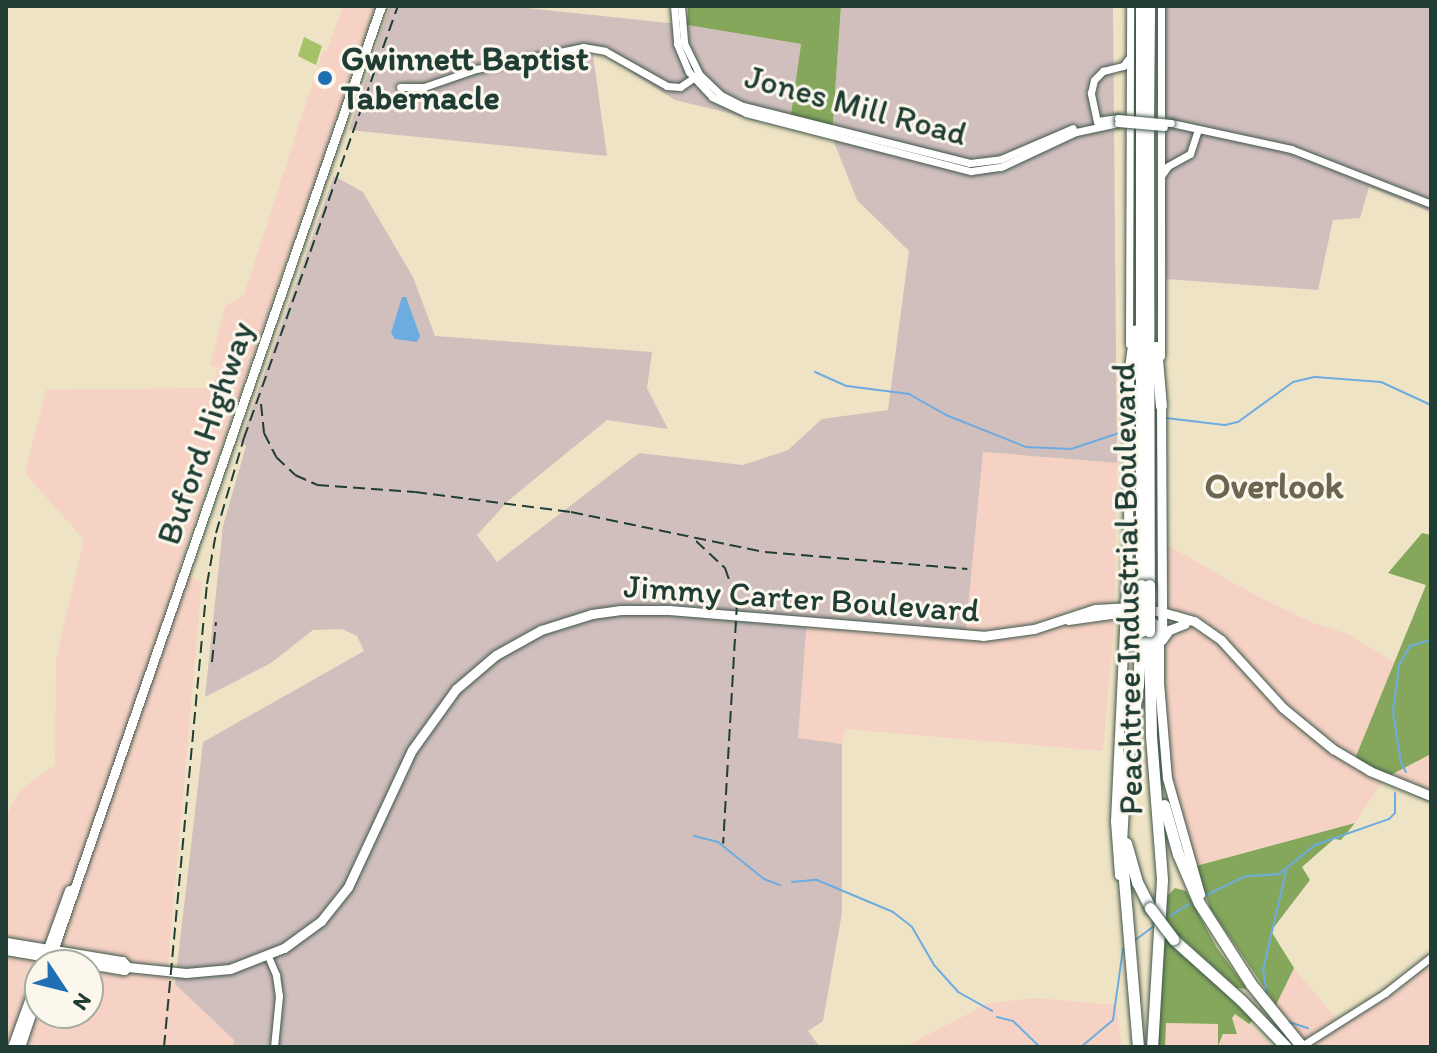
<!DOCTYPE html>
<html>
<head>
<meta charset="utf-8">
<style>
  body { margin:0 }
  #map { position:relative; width:1437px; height:1053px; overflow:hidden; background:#efe3c5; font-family:Itim,sans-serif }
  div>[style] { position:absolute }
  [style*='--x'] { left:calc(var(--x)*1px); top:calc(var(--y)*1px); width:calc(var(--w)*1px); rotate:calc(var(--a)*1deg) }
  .built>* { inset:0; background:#f6d2c4 }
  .industrial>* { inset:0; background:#d1bfbe }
  .green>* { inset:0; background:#a7c167 }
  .forest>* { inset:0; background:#85a75c }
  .water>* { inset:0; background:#6dace0 }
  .stream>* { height:2px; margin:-1px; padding:0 1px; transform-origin:1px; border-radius:1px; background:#6dace0 }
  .roads { filter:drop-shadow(0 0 2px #3e564a) drop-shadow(0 0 2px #3e564a) }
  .secondary>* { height:7px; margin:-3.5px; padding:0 3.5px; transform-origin:3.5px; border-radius:3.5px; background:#fff }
  .primary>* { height:9px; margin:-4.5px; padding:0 4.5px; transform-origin:4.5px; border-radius:4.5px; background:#fff }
  .highway>* { height:11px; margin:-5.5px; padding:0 5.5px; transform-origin:5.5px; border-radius:5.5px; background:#fff }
  .rail>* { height:2px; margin-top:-1px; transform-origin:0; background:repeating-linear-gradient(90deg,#1f3d34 0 12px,transparent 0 18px) }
  .bridges { filter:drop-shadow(0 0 2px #3e564a) drop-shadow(0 0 2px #3e564a) }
  .secondary-bridge>* { height:7px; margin:-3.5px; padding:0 3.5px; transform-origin:3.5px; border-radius:3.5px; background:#fff }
  .highway-bridge>* { height:11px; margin:-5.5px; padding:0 5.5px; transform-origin:5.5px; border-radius:5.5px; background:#fff }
  .dots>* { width:22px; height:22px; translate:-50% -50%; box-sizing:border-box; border:4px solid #fbf7ec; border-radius:50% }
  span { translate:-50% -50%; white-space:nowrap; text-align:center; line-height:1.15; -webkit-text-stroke:6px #fbf7ec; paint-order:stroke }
  .poi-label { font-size:34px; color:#1f3d34; font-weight:700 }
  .left { translate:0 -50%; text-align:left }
  .street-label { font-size:34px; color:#1f3d34 }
  .neighbourhood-label { font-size:36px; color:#6b6650; font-weight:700 }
  .frame { position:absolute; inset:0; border:8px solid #1f3d34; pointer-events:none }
  .north { position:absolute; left:24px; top:949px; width:80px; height:80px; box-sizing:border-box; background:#fbf7ec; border:2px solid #a3ada2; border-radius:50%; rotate:125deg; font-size:22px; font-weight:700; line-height:32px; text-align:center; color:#1f3d34 }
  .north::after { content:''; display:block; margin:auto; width:28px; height:36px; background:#1f6fb2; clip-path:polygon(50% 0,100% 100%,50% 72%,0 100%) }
</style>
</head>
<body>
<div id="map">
  <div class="built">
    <div style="clip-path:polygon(evenodd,343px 6px,376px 6px,177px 573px,202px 582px,167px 976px,234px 1040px,233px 1047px,6px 1047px,6px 816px,20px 790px,55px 765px,56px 659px,84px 540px,25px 473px,46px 390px,212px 388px,219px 368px,210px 366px,225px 306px,244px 295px,322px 54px,328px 48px,343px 6px,40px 965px,88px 965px,88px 1013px,40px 1013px,40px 965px)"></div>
    <div style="clip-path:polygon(982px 452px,1117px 463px,1114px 623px,1103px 751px,845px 729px,842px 744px,798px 738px,807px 618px,965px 637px)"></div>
    <div style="clip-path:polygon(1162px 542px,1255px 595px,1308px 621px,1348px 634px,1396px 663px,1390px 678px,1383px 779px,1431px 754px,1431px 803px,1383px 780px,1355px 823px,1196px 866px,1178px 813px,1166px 748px)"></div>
    <div style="clip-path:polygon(1431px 958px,1431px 1047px,1285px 1047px,1300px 1035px,1276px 1005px,1294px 968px,1338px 1021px)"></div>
    <div style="clip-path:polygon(1036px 998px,1116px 1005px,1122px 1047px,904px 1047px,989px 1003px)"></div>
    <div style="clip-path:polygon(1235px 1014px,1274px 1047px,1165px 1047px,1165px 1023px,1218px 1024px,1218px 1044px)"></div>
  </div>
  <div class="industrial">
    <div style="clip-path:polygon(390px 6px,509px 6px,687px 25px,801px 44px,789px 128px,675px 100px,592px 48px,607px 156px,349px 130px)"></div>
    <div style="clip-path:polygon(841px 6px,1113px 6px,1117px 463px,983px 452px,965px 638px,807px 619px,798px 738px,842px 744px,842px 913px,823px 1021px,808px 1031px,820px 1047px,233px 1047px,234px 1040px,175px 984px,203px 742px,364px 651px,357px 636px,342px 629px,313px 630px,271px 663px,205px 697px,223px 526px,246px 446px,240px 442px,334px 176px,363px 192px,413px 277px,435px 336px,652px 352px,647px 388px,668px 429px,607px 420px,509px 500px,477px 535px,497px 562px,639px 453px,743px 465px,788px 450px,822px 419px,888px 410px,909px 251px,857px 200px,832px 137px)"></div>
    <div style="clip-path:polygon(1163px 6px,1431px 6px,1431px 212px,1369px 187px,1360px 218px,1333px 220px,1318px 290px,1166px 279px)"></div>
  </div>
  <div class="green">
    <div style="clip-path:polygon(304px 37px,322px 46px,316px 65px,298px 56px)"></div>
  </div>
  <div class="forest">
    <div style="clip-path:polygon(688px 6px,841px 6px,832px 137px,789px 128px,801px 44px,687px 25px)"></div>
    <div style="clip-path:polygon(1422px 533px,1431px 535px,1431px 754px,1383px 779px,1352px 766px,1426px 585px,1388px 573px)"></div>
    <div style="clip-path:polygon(1355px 823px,1341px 840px,1334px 839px,1302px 867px,1310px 880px,1271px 931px,1294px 968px,1276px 1005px,1210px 908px,1196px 866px)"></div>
    <div style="clip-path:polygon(1175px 888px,1186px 891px,1217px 948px,1247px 989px,1237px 988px,1165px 923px,1165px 898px)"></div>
    <div style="clip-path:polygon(1164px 936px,1253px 1020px,1249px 1024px,1235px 1014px,1232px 1018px,1237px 1034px,1223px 1034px,1218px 1046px,1218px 1024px,1166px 1023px,1165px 1047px,1157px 1047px)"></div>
  </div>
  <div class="water">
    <div style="clip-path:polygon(402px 297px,406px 297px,420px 336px,417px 342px,395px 339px,391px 333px)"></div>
  </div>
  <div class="stream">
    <div style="--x:815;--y:372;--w:35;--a:24"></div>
    <div style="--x:847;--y:386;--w:63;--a:7.4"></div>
    <div style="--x:909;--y:394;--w:43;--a:29.6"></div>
    <div style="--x:946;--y:415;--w:86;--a:21.8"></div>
    <div style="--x:1026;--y:447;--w:45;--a:2.5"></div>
    <div style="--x:1071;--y:449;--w:57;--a:-18.4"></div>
    <div style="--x:1166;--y:418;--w:59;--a:6.8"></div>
    <div style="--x:1225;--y:425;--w:13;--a:-13"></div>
    <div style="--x:1238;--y:422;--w:68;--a:-36"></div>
    <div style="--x:1293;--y:382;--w:23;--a:-13"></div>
    <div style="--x:1315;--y:377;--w:66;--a:4.3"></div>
    <div style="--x:1381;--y:382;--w:55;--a:24.7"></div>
    <div style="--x:1406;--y:772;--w:10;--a:-119"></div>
    <div style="--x:1401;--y:763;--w:52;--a:-98.9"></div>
    <div style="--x:1393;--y:712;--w:47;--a:-82.7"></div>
    <div style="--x:1399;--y:665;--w:22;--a:-60"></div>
    <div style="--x:1410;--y:646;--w:22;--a:-16"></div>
    <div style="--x:694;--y:836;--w:25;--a:14"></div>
    <div style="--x:718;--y:842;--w:59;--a:38.8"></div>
    <div style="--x:764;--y:879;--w:17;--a:21"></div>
    <div style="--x:792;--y:882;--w:25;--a:-5"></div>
    <div style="--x:817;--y:880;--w:82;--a:22.8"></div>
    <div style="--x:893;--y:912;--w:24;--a:38"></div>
    <div style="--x:912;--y:927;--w:44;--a:59.9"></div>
    <div style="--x:934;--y:965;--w:36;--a:48"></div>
    <div style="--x:958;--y:992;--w:39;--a:29"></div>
    <div style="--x:1207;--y:895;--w:43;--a:-26"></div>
    <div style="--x:1246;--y:876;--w:33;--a:-3"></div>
    <div style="--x:1279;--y:874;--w:46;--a:-38.9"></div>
    <div style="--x:1315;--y:845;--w:78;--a:-19.4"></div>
    <div style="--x:1389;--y:819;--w:8;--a:-45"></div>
    <div style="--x:1395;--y:813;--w:20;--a:-90"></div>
    <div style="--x:1170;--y:916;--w:22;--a:-32"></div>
    <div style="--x:1134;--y:941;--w:25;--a:-37"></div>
    <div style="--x:1267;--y:997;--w:27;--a:-98"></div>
    <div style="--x:1263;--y:970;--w:102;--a:-76.9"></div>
    <div style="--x:997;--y:1017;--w:16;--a:14"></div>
    <div style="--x:1013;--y:1021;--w:37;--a:44"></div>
    <div style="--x:1289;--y:1022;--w:20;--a:18"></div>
    <div style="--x:1081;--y:1047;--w:42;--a:-40.2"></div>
    <div style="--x:1113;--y:1020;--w:72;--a:-82"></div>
  </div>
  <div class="roads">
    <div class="secondary">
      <div style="--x:674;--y:6;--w:38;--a:85"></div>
      <div style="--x:677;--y:44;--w:30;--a:67"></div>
      <div style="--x:689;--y:72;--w:34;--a:47"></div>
      <div style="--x:712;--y:97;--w:38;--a:25"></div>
      <div style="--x:746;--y:113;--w:232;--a:14.5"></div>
      <div style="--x:971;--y:171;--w:30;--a:-8"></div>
      <div style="--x:1001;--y:167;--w:83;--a:-25"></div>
      <div style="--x:1076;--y:132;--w:43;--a:-12.1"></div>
      <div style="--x:681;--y:6;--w:37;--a:85"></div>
      <div style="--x:684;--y:43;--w:34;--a:64"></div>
      <div style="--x:699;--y:74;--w:30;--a:44"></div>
      <div style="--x:721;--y:95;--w:25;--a:27"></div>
      <div style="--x:743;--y:106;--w:234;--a:14.1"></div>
      <div style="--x:970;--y:163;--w:31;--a:-7"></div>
      <div style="--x:1001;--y:159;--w:78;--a:-23.3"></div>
      <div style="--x:1161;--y:6;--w:350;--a:90"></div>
      <div style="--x:400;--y:87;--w:24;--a:0"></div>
      <div style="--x:424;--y:87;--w:55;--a:-19.1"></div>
      <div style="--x:476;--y:69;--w:109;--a:-11.6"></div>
      <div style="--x:583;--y:47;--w:22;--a:10"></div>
      <div style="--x:605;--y:51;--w:71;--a:29.4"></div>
      <div style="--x:667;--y:86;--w:13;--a:4"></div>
      <div style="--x:680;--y:87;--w:18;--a:-34"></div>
      <div style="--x:1097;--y:121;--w:21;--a:-8"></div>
      <div style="--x:1097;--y:122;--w:30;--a:-102"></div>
      <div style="--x:1091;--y:93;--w:13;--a:-77"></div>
      <div style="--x:1094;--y:80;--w:13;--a:-45"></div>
      <div style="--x:1103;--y:71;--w:21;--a:-14"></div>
      <div style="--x:1123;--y:66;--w:10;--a:-53"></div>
      <div style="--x:1171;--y:123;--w:123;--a:12.2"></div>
      <div style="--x:1291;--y:149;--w:150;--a:21.4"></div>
      <div style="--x:1161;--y:176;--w:12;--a:-55"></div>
      <div style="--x:1168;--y:166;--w:25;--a:-29"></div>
      <div style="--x:1190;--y:154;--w:26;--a:-72"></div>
      <div style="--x:1129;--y:344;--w:338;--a:-89.8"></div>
      <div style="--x:268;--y:956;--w:21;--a:67"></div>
      <div style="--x:276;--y:975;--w:21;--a:82"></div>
      <div style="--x:279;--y:996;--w:51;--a:95.6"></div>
      <div style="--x:1300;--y:1047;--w:101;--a:-32.4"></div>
      <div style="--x:1385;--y:993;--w:58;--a:-38"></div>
    </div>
    <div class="primary">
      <div style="--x:1161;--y:406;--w:226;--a:89.7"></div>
      <div style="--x:1147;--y:617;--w:16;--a:43"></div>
      <div style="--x:1159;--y:628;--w:55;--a:90"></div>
      <div style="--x:1159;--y:683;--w:95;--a:85.2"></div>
      <div style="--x:1167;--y:778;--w:121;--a:74.1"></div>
      <div style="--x:1068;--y:620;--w:43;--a:-7.9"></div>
      <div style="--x:1111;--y:614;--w:34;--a:2"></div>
      <div style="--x:1162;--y:640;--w:12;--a:-55"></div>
      <div style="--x:1169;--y:630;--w:17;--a:-21"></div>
      <div style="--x:1119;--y:875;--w:54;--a:-94.2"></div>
      <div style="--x:1115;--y:821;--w:273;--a:-87.3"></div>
      <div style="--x:1128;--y:548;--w:172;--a:-89.7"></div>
      <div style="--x:6;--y:942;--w:118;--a:9.3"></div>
      <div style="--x:122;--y:961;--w:8;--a:45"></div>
      <div style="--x:6;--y:950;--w:120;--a:9.6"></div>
      <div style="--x:124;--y:970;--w:5;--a:-37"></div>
      <div style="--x:128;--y:967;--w:58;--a:5.9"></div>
      <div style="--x:186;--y:973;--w:44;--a:-5.2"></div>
      <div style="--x:230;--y:969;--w:58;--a:-21.3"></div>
      <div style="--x:284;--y:948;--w:46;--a:-36.1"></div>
      <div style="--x:321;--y:921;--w:43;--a:-51.5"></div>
      <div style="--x:348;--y:887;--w:151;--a:-65"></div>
      <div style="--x:412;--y:750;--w:75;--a:-54.2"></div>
      <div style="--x:456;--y:689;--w:52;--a:-40.4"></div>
      <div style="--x:496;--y:655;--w:51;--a:-29.1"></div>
      <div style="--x:541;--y:630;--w:53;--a:-17.4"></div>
      <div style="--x:592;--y:614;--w:29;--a:-8"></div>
      <div style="--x:621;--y:610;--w:48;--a:0"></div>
      <div style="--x:669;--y:610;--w:315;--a:4.7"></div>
      <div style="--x:983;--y:636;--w:51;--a:-7.8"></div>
      <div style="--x:1034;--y:629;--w:64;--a:-18.2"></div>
      <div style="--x:1095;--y:609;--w:37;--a:-3"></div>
      <div style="--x:1132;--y:607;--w:30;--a:9"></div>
      <div style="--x:1162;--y:612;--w:33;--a:16"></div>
      <div style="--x:1194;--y:621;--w:33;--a:35"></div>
      <div style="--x:1221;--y:640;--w:92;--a:47.6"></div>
      <div style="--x:1283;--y:708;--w:65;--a:39.4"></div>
      <div style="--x:1333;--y:749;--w:43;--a:30.7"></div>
      <div style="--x:1370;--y:771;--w:66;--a:22.3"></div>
      <div style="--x:48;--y:965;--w:1015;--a:-70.85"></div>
      <div style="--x:12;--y:1047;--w:167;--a:-70"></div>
      <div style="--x:20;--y:1047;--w:63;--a:-71.6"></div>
    </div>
    <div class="highway">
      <div style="--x:1141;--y:125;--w:119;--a:-90"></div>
      <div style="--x:1148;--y:126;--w:120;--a:-89.5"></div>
      <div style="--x:1141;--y:129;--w:456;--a:90"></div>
      <div style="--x:1148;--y:130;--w:455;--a:89.9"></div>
      <div style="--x:1156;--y:347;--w:59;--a:85.2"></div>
      <div style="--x:1129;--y:376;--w:46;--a:-82.6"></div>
      <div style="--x:1149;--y:631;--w:105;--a:88.9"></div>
      <div style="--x:1151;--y:736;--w:144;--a:85.6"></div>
      <div style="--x:1162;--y:880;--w:167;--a:93.4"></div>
      <div style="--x:1164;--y:805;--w:51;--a:74.1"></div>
      <div style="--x:1178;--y:854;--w:53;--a:66.8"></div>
      <div style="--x:1199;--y:903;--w:96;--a:57.3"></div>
      <div style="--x:1251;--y:984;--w:81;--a:51"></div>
      <div style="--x:1126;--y:843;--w:41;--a:74.2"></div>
      <div style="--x:1137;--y:882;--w:29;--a:63"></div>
      <div style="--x:1173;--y:939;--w:91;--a:41.9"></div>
      <div style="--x:1241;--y:1000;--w:65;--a:46.2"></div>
      <div style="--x:1138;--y:1047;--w:204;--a:-94.8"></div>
      <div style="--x:1121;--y:844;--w:60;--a:-87.1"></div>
      <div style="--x:1124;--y:784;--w:100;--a:-82"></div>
      <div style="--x:1138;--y:685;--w:54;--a:-86.8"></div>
    </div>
  </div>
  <div class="rail">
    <div style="--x:261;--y:404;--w:29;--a:84"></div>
    <div style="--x:264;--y:433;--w:27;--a:63"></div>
    <div style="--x:276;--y:457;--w:26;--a:43"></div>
    <div style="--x:295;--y:475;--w:24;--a:24"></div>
    <div style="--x:317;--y:485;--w:98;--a:4.1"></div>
    <div style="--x:415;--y:492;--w:157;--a:7.3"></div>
    <div style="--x:571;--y:512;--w:198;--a:11.7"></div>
    <div style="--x:765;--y:552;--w:203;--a:4.8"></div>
    <div style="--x:696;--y:541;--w:40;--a:43"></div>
    <div style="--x:725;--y:568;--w:37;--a:71"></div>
    <div style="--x:737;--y:603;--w:241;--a:93.3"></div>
    <div style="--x:212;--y:662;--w:40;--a:-84.3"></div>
    <div style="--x:164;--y:1047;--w:465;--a:-84.7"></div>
    <div style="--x:207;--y:584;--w:52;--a:-80"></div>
    <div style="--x:216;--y:533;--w:99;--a:-73.6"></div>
    <div style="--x:244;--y:438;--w:459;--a:-70.4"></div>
  </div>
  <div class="bridges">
    <div class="secondary-bridge">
      <div style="--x:1118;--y:118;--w:53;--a:5.4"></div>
      <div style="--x:1118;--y:123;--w:46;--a:5"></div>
    </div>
    <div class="highway-bridge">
      <div style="--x:1141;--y:631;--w:46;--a:-90"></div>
      <div style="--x:1149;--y:631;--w:46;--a:-90"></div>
      <div style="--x:1150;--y:908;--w:39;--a:53"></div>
    </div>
  </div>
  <div class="dots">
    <div style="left:325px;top:78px;background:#1f6fb2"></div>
  </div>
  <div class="poi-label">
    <span class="left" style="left:341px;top:78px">Gwinnett Baptist<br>Tabernacle</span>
  </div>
  <div class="street-label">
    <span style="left:856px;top:105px;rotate:15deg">Jones Mill Road</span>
    <span style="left:205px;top:433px;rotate:-71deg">Buford Highway</span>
    <span style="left:1127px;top:589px;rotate:-91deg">Peachtree Industrial Boulevard</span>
    <span style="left:802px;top:598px;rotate:4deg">Jimmy Carter Boulevard</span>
  </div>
  <div class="neighbourhood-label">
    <span style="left:1274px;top:486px">Overlook</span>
  </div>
  <div class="frame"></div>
  <div class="north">N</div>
</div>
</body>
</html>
